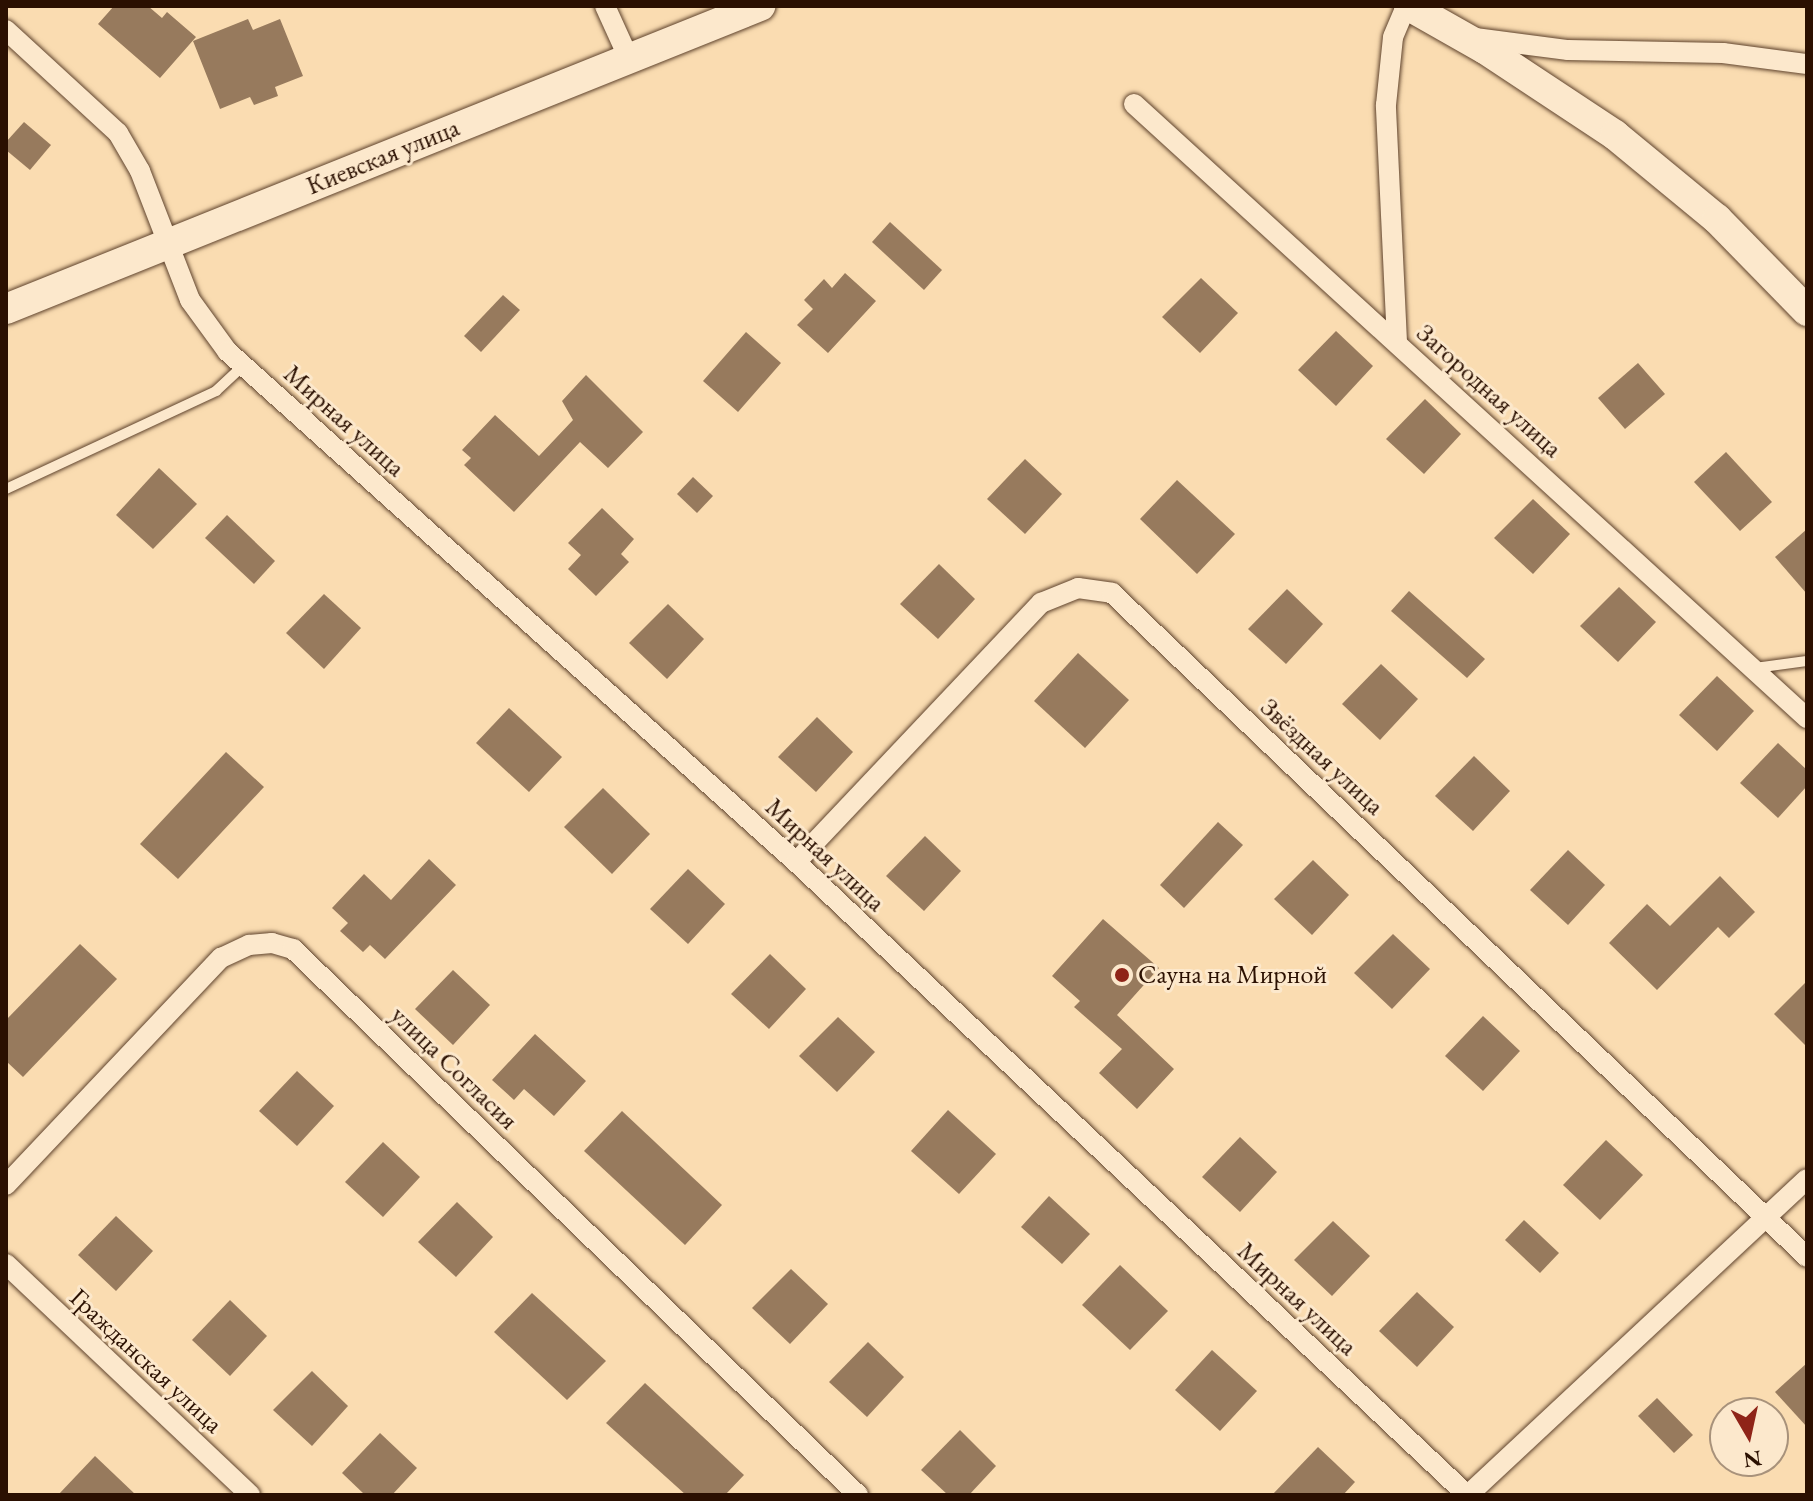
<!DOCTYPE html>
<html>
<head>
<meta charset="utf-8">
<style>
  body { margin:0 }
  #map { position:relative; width:1813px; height:1501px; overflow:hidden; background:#fadcb1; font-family:"EB Garamond",serif }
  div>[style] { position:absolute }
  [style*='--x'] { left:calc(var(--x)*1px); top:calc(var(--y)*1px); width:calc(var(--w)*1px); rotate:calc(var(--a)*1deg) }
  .building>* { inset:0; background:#977a5d }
  .roads { filter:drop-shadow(0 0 2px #5f432d) drop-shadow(0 0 2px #5f432d) }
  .lane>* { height:10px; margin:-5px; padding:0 5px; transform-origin:5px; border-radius:5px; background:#fce8cc }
  .street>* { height:20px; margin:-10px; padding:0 10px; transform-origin:10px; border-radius:10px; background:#fce8cc }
  .secondary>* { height:30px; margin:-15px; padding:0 15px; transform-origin:15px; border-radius:15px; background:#fce8cc }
  .dots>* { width:22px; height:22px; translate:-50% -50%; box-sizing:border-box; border:4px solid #fce8cc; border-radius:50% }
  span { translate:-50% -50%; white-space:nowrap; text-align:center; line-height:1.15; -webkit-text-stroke:6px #fce8cc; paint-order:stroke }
  .street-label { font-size:26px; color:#2b1001 }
  .poi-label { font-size:26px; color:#2b1001 }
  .left { translate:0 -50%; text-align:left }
  .frame { position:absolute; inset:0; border:8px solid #2b1001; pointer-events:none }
  .north { position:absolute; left:1709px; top:1397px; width:80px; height:80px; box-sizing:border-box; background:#fce8cc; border:2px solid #a8927b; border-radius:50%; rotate:171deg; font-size:22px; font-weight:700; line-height:32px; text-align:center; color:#2b1001 }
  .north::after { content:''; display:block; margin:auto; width:28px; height:36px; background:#8f2418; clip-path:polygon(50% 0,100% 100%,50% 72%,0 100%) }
</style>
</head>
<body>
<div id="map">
  <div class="building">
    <div style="clip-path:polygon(114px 6px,148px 6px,162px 18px,167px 12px,196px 37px,160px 78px,98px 24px)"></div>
    <div style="clip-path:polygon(248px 19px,253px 30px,280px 19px,303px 76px,275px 87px,278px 96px,254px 105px,250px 97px,220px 109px,193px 41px)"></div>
    <div style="clip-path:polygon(24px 122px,51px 145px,30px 170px,6px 150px,6px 142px)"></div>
    <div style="clip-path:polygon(890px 222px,942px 270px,924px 290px,872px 242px)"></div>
    <div style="clip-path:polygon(845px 273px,876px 301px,828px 353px,797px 325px,813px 309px,804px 300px,824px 279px,832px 288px)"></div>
    <div style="clip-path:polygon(1201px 278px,1238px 313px,1200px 353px,1162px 317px)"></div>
    <div style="clip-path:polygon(503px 295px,520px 310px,481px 352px,464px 336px)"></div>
    <div style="clip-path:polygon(1336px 331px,1373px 366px,1336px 406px,1298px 370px)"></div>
    <div style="clip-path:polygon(746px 332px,781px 363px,738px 412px,703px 381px)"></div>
    <div style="clip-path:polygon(1638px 363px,1665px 394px,1625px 429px,1598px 398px)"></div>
    <div style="clip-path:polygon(586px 375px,643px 432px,608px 468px,580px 442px,514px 512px,464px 465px,471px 458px,462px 450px,495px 415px,539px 456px,573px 420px,562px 401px)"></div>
    <div style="clip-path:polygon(1425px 399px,1461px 434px,1424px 474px,1386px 439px)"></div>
    <div style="clip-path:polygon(1726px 452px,1772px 502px,1740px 531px,1694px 482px)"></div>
    <div style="clip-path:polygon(1025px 459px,1062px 494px,1025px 534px,987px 499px)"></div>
    <div style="clip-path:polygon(159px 468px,197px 504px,153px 549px,116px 515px)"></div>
    <div style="clip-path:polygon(693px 477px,713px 496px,697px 513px,677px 494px)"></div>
    <div style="clip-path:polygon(1177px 480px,1235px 534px,1197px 574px,1140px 519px)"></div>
    <div style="clip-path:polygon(1533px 499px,1570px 534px,1533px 574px,1494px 538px)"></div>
    <div style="clip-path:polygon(602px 508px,634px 539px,621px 554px,629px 562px,596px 596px,568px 569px,581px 555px,568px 543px)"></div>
    <div style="clip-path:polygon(227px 515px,275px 561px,254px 584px,205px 538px)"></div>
    <div style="clip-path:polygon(1807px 529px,1807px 594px,1775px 557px)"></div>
    <div style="clip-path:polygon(939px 564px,975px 599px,938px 639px,900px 604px)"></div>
    <div style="clip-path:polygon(1619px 587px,1656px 622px,1618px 662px,1580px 626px)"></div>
    <div style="clip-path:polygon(1287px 589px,1323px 624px,1286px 664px,1248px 629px)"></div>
    <div style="clip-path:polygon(1409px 591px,1485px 659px,1467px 678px,1391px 611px)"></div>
    <div style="clip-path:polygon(324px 594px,361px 628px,324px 669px,286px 633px)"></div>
    <div style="clip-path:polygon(668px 604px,704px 639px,667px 679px,629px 643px)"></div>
    <div style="clip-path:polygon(1078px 653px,1129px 700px,1085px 748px,1034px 701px)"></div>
    <div style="clip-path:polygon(1381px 664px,1418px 699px,1380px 740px,1342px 704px)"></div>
    <div style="clip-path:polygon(1717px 676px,1754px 711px,1717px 751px,1679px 715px)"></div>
    <div style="clip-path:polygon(509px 708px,562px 757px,529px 792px,476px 743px)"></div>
    <div style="clip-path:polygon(817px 717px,853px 752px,816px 792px,778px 757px)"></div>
    <div style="clip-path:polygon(1778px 743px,1807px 770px,1807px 786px,1778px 818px,1740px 783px)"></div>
    <div style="clip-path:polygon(226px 752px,264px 787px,178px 879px,140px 844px)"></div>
    <div style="clip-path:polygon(1474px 756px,1510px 791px,1473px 831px,1435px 796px)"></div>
    <div style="clip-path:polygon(603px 788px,650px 834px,612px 874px,564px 827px)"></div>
    <div style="clip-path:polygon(1218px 822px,1243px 845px,1184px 908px,1160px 885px)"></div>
    <div style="clip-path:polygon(925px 836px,961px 871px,924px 911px,886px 876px)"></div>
    <div style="clip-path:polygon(1568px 850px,1605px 885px,1568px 925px,1530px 890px)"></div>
    <div style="clip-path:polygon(429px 859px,456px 885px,385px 959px,370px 945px,363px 952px,340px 931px,348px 923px,332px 908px,364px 874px,391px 900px)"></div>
    <div style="clip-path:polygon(1313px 860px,1349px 895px,1312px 935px,1274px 899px)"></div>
    <div style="clip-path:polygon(688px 869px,725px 904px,688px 944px,650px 909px)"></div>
    <div style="clip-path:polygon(1720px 876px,1755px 912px,1729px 938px,1718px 927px,1657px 990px,1609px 943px,1647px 904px,1670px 926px)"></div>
    <div style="clip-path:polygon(1103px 919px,1159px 968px,1117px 1015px,1174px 1069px,1137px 1109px,1099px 1073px,1122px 1049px,1074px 1007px,1080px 1001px,1052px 976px)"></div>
    <div style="clip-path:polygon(1393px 934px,1430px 969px,1392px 1009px,1354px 973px)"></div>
    <div style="clip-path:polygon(80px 944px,117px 979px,23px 1077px,6px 1061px,6px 1020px)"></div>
    <div style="clip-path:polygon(770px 954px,806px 989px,769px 1029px,731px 994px)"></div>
    <div style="clip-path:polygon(453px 970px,490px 1005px,453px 1045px,415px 1009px)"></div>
    <div style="clip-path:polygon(1807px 981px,1807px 1047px,1774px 1014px)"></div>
    <div style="clip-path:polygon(1483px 1016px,1520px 1051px,1483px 1091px,1445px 1056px)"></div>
    <div style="clip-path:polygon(838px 1017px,875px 1052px,837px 1092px,799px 1056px)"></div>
    <div style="clip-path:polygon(535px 1034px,586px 1081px,554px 1116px,524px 1089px,514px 1100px,492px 1080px)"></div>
    <div style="clip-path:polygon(297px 1071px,334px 1106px,297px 1146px,259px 1111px)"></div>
    <div style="clip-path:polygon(948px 1110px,996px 1154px,959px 1194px,911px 1151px)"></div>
    <div style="clip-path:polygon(622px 1111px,722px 1205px,685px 1245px,584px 1151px)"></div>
    <div style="clip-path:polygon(1240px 1137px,1277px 1172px,1240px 1212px,1202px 1177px)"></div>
    <div style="clip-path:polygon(1606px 1140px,1643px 1175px,1600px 1220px,1563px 1185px)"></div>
    <div style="clip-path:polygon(383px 1142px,420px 1177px,383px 1217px,345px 1182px)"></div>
    <div style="clip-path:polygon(1049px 1196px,1090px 1234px,1062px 1264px,1021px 1227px)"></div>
    <div style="clip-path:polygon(457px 1202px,493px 1237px,456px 1277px,418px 1242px)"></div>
    <div style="clip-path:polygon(116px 1216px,153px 1251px,116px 1291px,78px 1255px)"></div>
    <div style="clip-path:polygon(1524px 1220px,1559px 1253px,1540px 1273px,1505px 1240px)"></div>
    <div style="clip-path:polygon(1333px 1221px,1370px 1256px,1332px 1296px,1294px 1260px)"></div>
    <div style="clip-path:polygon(1120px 1265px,1168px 1311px,1130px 1350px,1082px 1305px)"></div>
    <div style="clip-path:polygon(791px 1269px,828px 1304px,790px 1344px,752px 1308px)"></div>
    <div style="clip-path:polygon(1417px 1292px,1454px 1327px,1417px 1367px,1379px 1331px)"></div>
    <div style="clip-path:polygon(532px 1293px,606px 1361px,567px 1400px,494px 1332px)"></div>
    <div style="clip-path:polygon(230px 1300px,267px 1336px,230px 1376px,192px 1340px)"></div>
    <div style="clip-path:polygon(868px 1342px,904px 1377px,867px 1417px,829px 1382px)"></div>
    <div style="clip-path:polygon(1212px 1350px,1257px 1391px,1220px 1431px,1175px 1390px)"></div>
    <div style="clip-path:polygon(1807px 1363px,1807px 1427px,1775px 1392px)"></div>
    <div style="clip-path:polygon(312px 1371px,348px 1406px,312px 1446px,273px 1410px)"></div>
    <div style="clip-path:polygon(645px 1383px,744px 1475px,725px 1495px,686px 1495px,606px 1423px)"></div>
    <div style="clip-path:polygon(1657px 1398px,1693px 1435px,1674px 1453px,1638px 1416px)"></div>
    <div style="clip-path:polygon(960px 1430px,996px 1466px,969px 1495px,948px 1495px,921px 1470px)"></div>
    <div style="clip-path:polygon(380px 1433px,417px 1468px,392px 1495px,365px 1495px,342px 1473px)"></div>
    <div style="clip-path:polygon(1318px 1447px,1355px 1482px,1343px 1495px,1272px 1495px)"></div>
    <div style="clip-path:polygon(95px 1456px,136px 1495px,58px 1495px)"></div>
  </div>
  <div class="roads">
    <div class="lane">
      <div style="--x:6;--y:489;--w:232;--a:-25"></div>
      <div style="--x:216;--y:391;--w:37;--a:-43"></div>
      <div style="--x:1755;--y:668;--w:52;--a:-7.7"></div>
    </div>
    <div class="street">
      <div style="--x:605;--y:6;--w:58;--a:65.6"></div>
      <div style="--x:6;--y:30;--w:152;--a:42.6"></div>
      <div style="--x:118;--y:133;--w:44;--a:59.9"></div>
      <div style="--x:140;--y:171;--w:138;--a:68.8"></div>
      <div style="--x:190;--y:300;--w:63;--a:54"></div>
      <div style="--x:227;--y:351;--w:765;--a:41.93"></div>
      <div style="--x:796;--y:862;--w:922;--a:43.33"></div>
      <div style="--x:1475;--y:38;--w:94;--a:7.4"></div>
      <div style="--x:1568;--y:50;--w:155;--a:1.1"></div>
      <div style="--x:1723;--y:53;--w:85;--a:7.5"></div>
      <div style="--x:1134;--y:104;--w:911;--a:42.38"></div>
      <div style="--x:1397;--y:342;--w:237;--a:-92.7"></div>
      <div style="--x:1386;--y:105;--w:68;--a:-84.1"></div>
      <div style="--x:1393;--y:37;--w:34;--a:-67"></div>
      <div style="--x:796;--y:862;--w:357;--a:-46.6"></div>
      <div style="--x:1041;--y:603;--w:40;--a:-22"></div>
      <div style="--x:1078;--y:588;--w:34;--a:8"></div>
      <div style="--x:1112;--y:593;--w:961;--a:43.69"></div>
      <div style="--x:6;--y:1185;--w:313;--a:-46.6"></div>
      <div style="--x:221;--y:958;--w:31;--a:-25"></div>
      <div style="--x:249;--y:945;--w:23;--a:-5"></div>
      <div style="--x:272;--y:943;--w:22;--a:16"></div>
      <div style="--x:293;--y:949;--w:786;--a:44.02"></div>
      <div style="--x:6;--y:1264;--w:336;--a:43.4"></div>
      <div style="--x:1468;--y:1495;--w:463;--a:-43"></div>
    </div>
    <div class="secondary">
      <div style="--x:1409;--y:6;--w:87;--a:29.5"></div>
      <div style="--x:1485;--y:49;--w:156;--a:33.5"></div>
      <div style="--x:1615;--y:135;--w:132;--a:39.5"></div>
      <div style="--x:1717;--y:219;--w:129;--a:45.6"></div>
      <div style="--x:6;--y:309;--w:813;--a:-21.89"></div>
    </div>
  </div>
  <div class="dots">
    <div style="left:1122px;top:975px;background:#8f2418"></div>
  </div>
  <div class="street-label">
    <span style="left:383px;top:157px;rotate:-22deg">Киевская улица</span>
    <span style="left:1489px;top:391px;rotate:42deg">Загородная улица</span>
    <span style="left:344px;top:421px;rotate:42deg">Мирная улица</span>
    <span style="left:1322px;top:757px;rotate:43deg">Звёздная улица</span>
    <span style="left:825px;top:855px;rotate:43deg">Мирная улица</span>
    <span style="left:454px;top:1068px;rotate:44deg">улица Согласия</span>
    <span style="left:1297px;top:1299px;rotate:43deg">Мирная улица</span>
    <span style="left:146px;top:1361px;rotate:43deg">Гражданская улица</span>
  </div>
  <div class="poi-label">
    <span class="left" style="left:1138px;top:975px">Сауна на Мирной</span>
  </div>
  <div class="frame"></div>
  <div class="north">N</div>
</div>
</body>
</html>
